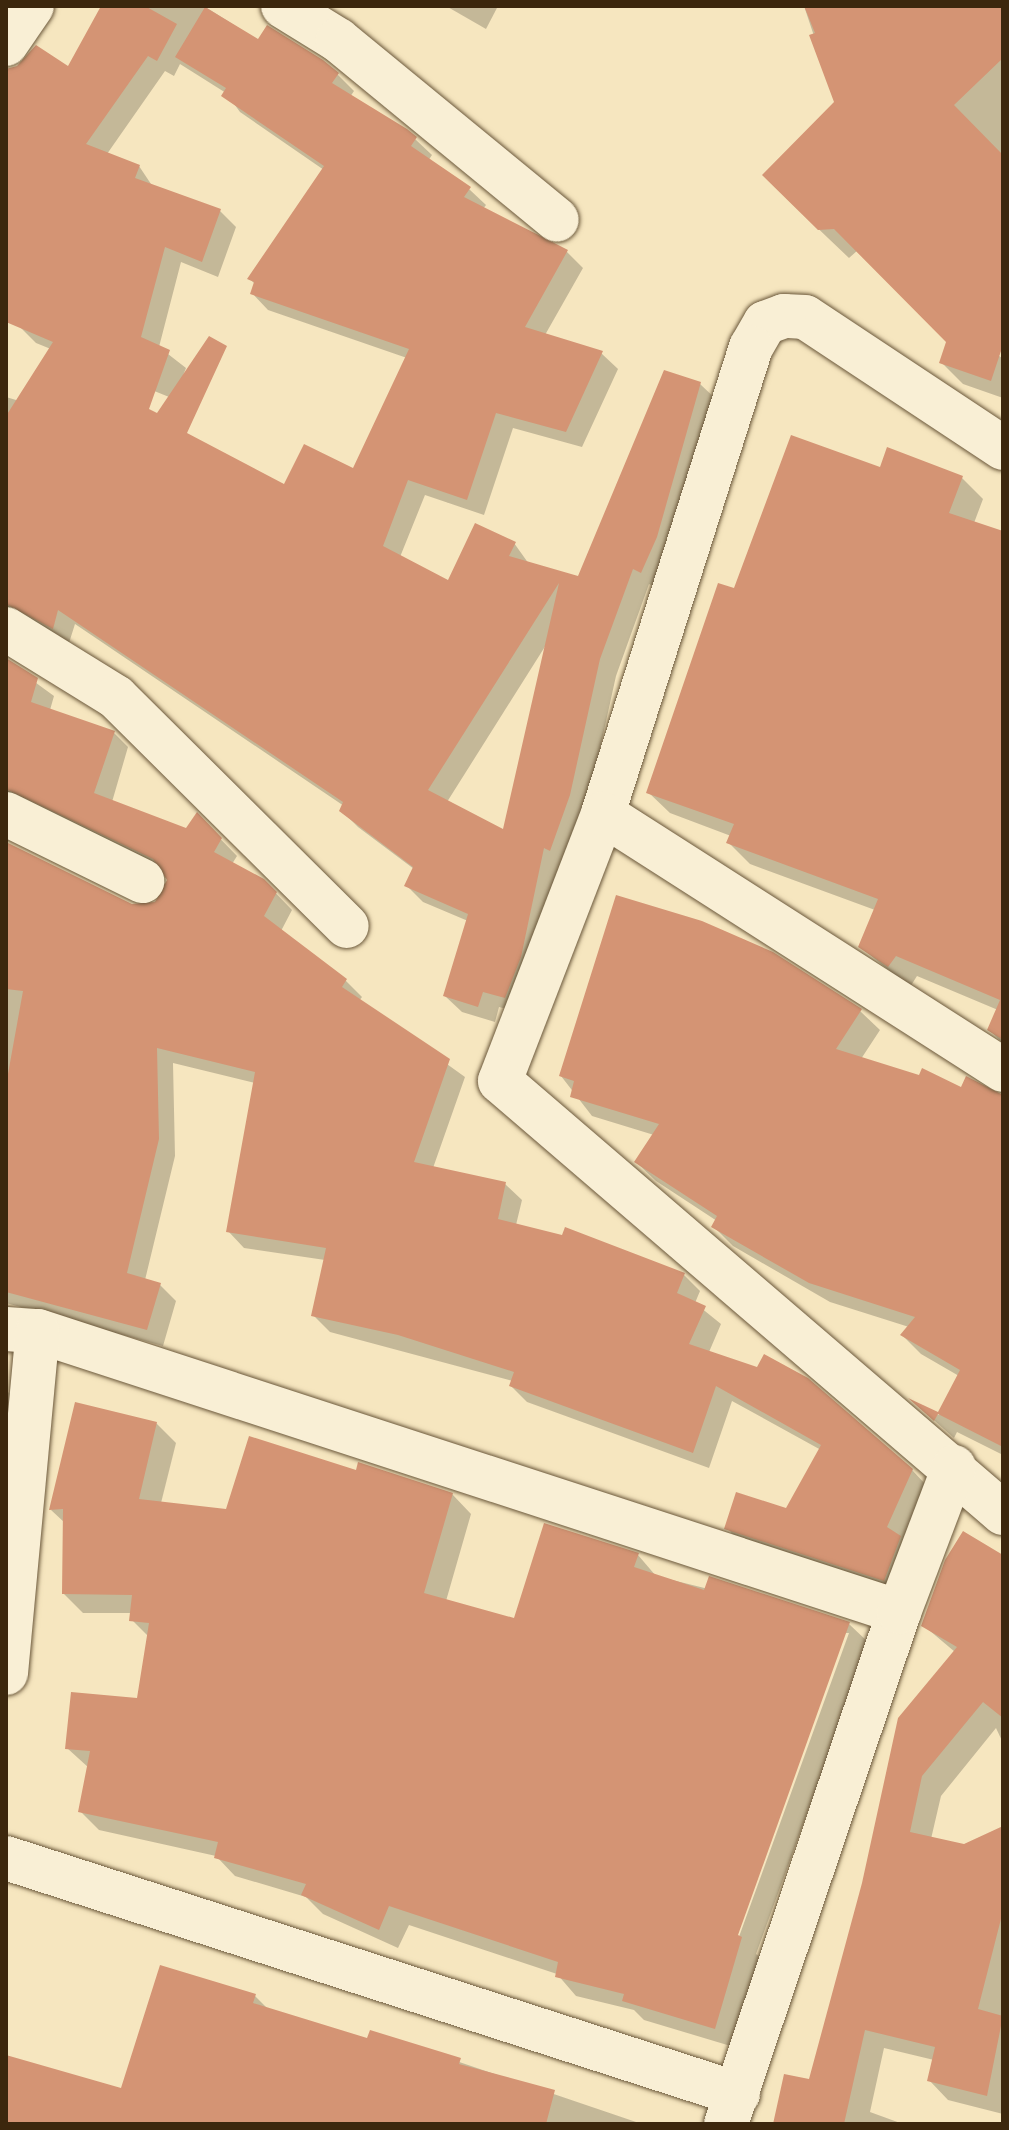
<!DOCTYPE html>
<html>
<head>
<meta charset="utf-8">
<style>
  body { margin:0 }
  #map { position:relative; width:1009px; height:2130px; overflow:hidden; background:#f6e6bf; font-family:"Libre Bodoni",serif }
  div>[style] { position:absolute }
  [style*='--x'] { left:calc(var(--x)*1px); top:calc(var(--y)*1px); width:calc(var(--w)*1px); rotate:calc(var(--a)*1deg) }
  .shadow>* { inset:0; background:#0003 }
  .building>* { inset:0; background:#d49474 }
  .roads { filter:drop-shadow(0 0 2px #6a573a) drop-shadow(0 0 2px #6a573a) }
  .minor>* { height:44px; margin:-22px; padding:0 22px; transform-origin:22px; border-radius:22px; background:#f9efd5 }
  span { translate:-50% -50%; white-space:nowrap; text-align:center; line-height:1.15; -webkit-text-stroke:6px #f9efd5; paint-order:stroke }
  .frame { position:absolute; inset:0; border:8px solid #3c270d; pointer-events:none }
</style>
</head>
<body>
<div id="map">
  <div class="shadow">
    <div style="clip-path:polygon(evenodd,103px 6px,204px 6px,259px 41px,337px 74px,354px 91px,350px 97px,415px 139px,432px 155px,428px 161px,469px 189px,486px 205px,483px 209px,566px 251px,583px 268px,545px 335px,601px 353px,618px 369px,582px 447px,513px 428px,484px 515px,425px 495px,400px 557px,449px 583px,514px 543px,529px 564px,579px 579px,700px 384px,717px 400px,657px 588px,649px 584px,616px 676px,586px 812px,567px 866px,560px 863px,537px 974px,522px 1013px,499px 1007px,495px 1022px,462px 1012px,445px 996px,468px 921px,423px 902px,407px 886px,414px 869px,358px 827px,342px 811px,344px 806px,75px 624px,69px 643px,6px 606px,6px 397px,208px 457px,285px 487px,354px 471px,407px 358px,268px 310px,252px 293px,255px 284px,250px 279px,324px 170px,240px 112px,226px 93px,180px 64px,174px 76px,165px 71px,107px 154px,139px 166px,153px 187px,220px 211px,236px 227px,218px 277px,181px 262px,159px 347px,186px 368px,174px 399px,36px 343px,20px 327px,6px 294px,6px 70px,69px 69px,103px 6px,546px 645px,504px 832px,447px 802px,546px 645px)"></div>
    <div style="clip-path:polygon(446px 6px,498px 6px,486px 29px)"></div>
    <div style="clip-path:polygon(804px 6px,1003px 6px,1003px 315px,982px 342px,1003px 359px,1003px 398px,963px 384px,941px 362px,948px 341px,858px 250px,849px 258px,786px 198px,836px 102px)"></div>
    <div style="clip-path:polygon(881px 469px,962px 478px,983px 499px,974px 523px,1003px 533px,1003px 1043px,989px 1030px,998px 1010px,917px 976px,910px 987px,860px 947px,875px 910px,750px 864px,729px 843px,731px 836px,670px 813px,648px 792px,735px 591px)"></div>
    <div style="clip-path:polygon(6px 661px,54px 696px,50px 710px,112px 731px,128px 747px,112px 802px,187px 831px,197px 815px,237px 856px,232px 864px,263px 880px,292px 910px,281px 931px,346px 981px,362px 997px,359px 1001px,465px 1077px,433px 1168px,505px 1184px,522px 1200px,516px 1225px,684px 1275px,700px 1291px,695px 1303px,721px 1324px,709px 1352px,912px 1470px,928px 1487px,900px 1596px,743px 1545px,727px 1528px,787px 1511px,821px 1450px,732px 1401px,709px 1468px,527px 1402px,511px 1386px,513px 1381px,330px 1332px,313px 1315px,325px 1260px,244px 1248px,228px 1231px,255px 1083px,173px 1063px,175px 1156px,145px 1280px,160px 1285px,176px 1301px,163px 1346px,6px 1303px,6px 844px,131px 906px,145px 908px,166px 894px,169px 878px,164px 870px,6px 812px)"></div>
    <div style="clip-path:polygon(860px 1011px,880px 1030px,861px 1059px,1003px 1147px,1003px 1455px,957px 1432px,954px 1438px,917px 1405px,939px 1415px,959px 1376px,921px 1354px,902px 1335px,909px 1327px,830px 1302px,733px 1246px,714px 1227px,717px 1221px,656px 1181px,636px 1162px,654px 1135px,592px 1116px,561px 1076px)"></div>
    <div style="clip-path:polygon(6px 1390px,21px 1405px,6px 1451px)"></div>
    <div style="clip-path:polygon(evenodd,156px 1423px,176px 1443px,161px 1503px,227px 1511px,357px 1472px,452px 1494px,471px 1514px,446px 1601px,515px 1620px,638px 1555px,656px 1576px,849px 1624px,869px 1643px,756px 1954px,761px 1958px,734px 2047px,644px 2020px,634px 2010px,576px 1996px,557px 1974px,409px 1925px,398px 1948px,323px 1914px,306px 1897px,235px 1876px,216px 1856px,99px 1830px,80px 1811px,89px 1768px,67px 1748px,139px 1700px,149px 1637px,132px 1620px,132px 1613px,83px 1613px,64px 1594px,65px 1523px,51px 1510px,156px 1423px,844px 1633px,849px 1633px,736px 1945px,732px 1943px,844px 1633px)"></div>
    <div style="clip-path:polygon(1003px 1558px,1003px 1743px,996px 1728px,941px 1796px,931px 1839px,964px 1846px,1003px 1828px,1003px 2114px,948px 2100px,929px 2080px,934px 2060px,884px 2048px,870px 2112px,903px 2124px,774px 2124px,810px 2082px,955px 1652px,923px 1625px)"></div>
    <div style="clip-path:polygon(255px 1996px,269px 2010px,368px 2041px,371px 2032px,642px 2124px,6px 2124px,6px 2057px,122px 2091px)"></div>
  </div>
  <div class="building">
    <div style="clip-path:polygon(evenodd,101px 6px,145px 6px,177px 24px,157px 61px,148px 56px,86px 144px,140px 165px,135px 178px,221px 209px,202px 262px,165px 247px,141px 337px,170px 350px,149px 409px,157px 413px,209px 336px,227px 346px,187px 433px,284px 484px,304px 444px,353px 468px,409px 349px,250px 294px,254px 282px,247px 279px,324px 166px,221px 96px,226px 88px,175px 57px,205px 7px,258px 39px,267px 25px,323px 60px,339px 73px,332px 83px,407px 129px,417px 137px,411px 146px,471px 187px,464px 197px,568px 250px,525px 327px,603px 351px,566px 432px,496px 413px,467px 500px,408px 480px,383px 546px,448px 580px,475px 523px,516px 542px,509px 556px,578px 576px,664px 370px,701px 382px,657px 537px,641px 573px,633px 569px,600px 659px,570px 795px,550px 851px,544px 848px,521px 957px,505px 998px,483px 992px,478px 1007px,443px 996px,468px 914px,404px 886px,413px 867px,339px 811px,343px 802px,58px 610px,53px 629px,6px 604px,6px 416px,53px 342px,6px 322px,6px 69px,17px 66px,36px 45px,68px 66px,101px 6px,559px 583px,503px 829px,428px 790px,559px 583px)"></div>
    <div style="clip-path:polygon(804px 6px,1003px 6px,1003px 58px,954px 105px,1003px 155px,1003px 345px,991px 381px,939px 363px,946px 342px,834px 229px,818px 230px,762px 175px,834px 102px,809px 35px,815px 33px)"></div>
    <div style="clip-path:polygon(791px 435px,880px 467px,887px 447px,963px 476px,949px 513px,1003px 531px,1003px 1040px,987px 1030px,1000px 1000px,896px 956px,888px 967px,858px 947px,878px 899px,726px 843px,734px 824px,646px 793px,718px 583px,734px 588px)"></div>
    <div style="clip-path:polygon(6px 658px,38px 678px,31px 702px,115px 731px,94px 793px,186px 828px,197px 812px,222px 838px,214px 852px,264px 879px,277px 892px,264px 916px,347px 979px,342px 987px,450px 1059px,414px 1162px,506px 1182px,498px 1219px,562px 1235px,565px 1227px,685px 1273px,677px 1293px,706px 1306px,689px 1344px,757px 1367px,764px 1354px,808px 1378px,913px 1469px,887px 1527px,901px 1536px,884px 1581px,724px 1529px,736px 1492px,786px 1508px,821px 1445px,716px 1386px,693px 1453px,509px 1386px,514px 1372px,398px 1335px,311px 1316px,326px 1248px,226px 1232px,255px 1072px,157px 1048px,159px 1139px,127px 1273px,161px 1283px,147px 1330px,6px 1292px,6px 1085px,23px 991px,6px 989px,6px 842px,132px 904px,155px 902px,167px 880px,153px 859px,6px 789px)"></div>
    <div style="clip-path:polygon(616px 895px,702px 921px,773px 952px,862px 1009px,836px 1049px,919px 1075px,922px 1068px,961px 1087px,966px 1076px,1003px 1095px,1003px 1447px,938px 1414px,934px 1421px,908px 1398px,938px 1412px,960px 1370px,900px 1335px,915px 1317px,809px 1283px,711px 1227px,717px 1216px,634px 1162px,659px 1124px,570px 1097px,574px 1081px,559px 1076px)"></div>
    <div style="clip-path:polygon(75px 1402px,157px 1422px,139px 1499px,226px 1509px,249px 1436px,356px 1470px,358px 1462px,453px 1493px,424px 1593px,514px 1618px,544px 1523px,639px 1553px,634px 1567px,704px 1590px,709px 1576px,850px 1622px,738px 1935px,742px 1937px,715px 2029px,622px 2001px,624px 1994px,555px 1977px,558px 1962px,389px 1906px,379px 1930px,301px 1895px,306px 1884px,214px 1858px,218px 1842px,78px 1812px,90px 1751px,65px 1749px,71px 1692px,137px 1698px,149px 1623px,129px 1621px,132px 1595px,62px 1594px,63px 1509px,49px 1510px)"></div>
    <div style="clip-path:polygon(963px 1531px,1003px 1555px,1003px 1718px,983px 1702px,922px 1776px,910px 1832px,964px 1844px,1003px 1826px,1003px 1911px,978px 2009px,1003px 2016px,987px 2096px,927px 2081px,935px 2047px,865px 2030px,844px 2124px,773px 2124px,784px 2074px,809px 2079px,862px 1883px,898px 1718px,957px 1647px,921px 1626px,945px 1560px)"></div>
    <div style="clip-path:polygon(160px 1965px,256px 1994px,253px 2003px,367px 2038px,370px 2030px,461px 2058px,459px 2064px,555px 2090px,546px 2124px,6px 2124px,6px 2055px,121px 2088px)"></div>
  </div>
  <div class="roads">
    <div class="minor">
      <div style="--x:283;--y:6;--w:65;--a:31.7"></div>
      <div style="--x:338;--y:40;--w:283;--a:39.4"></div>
      <div style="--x:6;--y:44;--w:46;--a:-55.6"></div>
      <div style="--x:1003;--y:448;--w:237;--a:-146.5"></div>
      <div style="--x:805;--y:317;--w:21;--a:-177"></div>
      <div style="--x:784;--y:316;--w:20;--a:160"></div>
      <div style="--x:765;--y:323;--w:28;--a:120"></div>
      <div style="--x:751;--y:347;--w:490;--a:107.6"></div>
      <div style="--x:603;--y:814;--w:286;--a:111.1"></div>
      <div style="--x:500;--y:1081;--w:663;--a:40.66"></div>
      <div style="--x:6;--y:629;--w:129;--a:31.7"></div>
      <div style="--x:116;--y:697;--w:325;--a:44.8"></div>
      <div style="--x:6;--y:814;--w:152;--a:26.2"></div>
      <div style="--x:603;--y:814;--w:475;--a:32.6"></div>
      <div style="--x:6;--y:1329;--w:32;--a:4"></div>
      <div style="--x:38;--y:1331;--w:906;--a:18.07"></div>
      <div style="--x:6;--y:1673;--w:343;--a:-84.7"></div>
      <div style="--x:6;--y:1858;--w:769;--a:17.87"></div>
      <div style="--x:726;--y:2124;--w:540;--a:-71.33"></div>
      <div style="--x:899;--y:1612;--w:155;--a:-69.2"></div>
    </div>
  </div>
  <div class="frame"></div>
</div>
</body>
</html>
